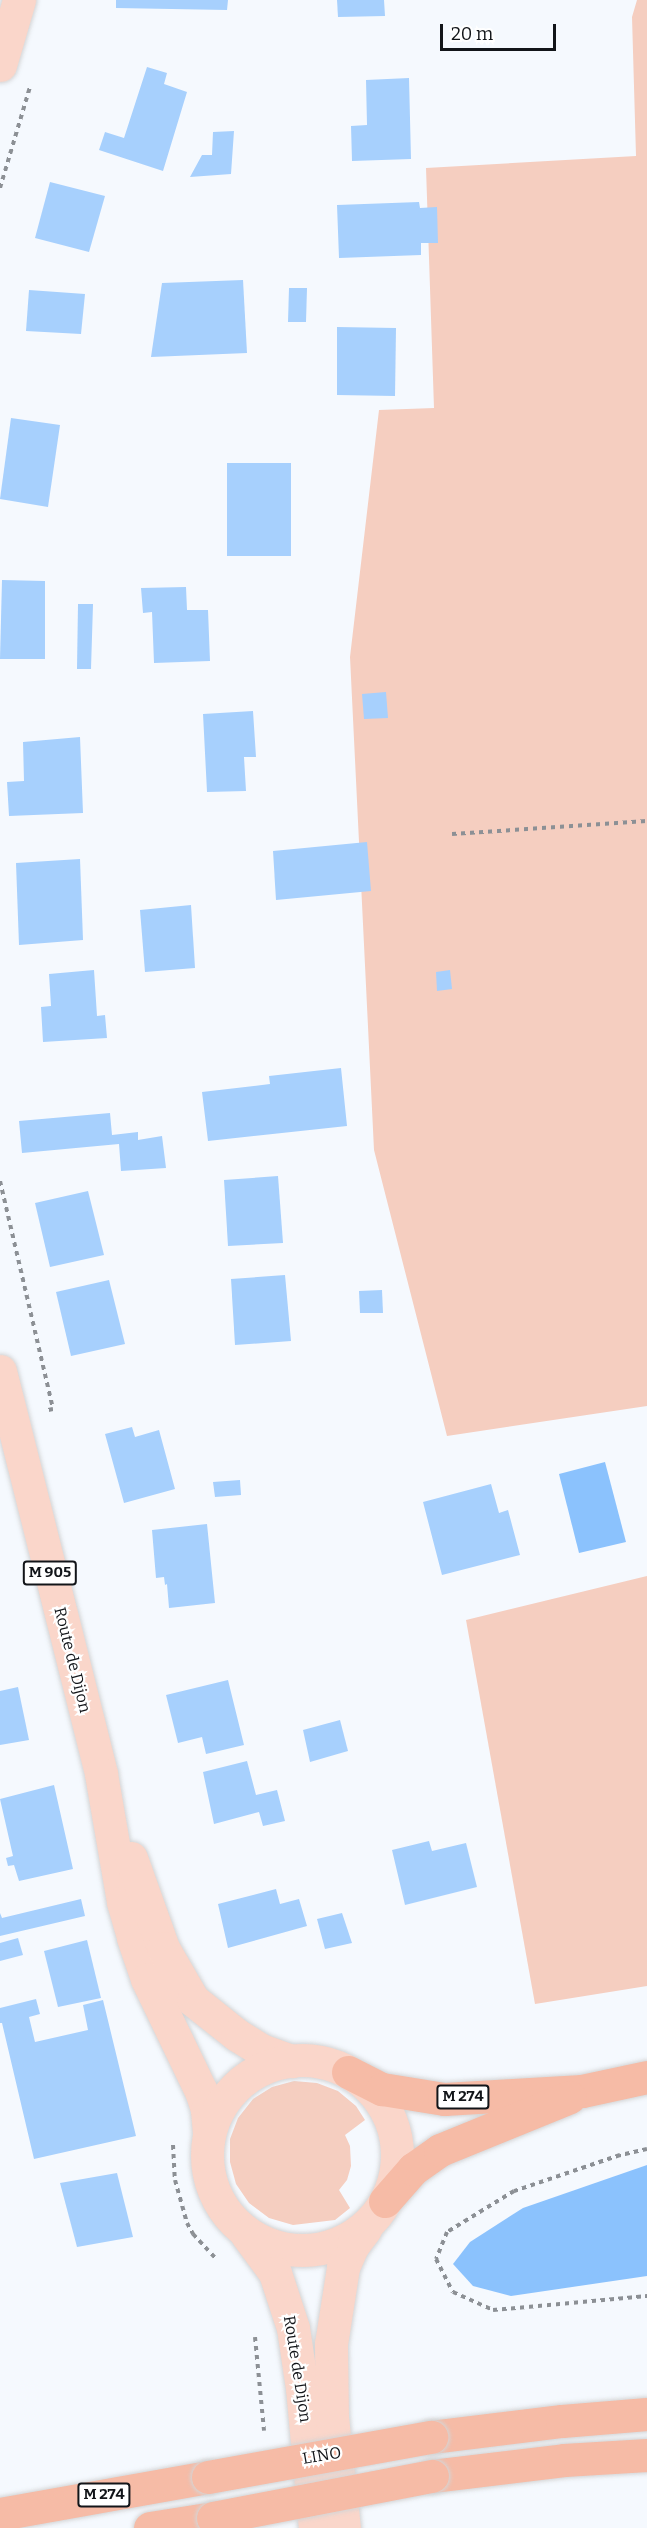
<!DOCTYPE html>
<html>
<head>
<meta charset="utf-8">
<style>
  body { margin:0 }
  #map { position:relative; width:647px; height:2528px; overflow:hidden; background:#f5f9fe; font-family:Bitter,serif }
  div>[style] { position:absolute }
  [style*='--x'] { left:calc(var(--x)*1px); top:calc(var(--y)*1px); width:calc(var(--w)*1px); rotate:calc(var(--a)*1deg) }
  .green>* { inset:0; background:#f5cec0 }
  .water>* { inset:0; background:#8bc2fd }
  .building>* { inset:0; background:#a7d0fd }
  .path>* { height:4px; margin-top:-2px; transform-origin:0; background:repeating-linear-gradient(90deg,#8c9095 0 4.5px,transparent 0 9px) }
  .roads { filter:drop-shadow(0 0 2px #d4d5d6) drop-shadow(0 0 2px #d4d5d6) }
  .major>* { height:33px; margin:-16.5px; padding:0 16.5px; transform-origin:16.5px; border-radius:16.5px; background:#fad6ca }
  .major>.ring { margin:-16.5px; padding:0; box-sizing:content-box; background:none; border:33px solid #fad6ca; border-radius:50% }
  .highway>* { height:33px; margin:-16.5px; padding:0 16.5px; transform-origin:16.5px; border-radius:16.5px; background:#f6bba6 }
  .bridges { filter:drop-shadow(0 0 2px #d4d5d6) drop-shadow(0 0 2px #d4d5d6) }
  .highway-bridge>* { height:33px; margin:-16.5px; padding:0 16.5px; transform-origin:16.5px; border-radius:16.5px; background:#f6bba6 }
  span { translate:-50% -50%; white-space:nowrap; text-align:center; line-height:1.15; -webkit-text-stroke:4.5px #fff; paint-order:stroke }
  .shield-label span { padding:2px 4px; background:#fff; border:2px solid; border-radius:4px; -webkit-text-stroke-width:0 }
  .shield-label { font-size:15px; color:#121519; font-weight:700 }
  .street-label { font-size:16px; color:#121519 }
  .scale { position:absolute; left:440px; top:24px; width:116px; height:27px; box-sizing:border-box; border:3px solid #121519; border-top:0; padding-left:8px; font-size:18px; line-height:21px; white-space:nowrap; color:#121519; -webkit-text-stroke:4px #fff; paint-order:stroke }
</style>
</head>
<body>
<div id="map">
  <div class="green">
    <div style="clip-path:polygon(637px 0,647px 0,647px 1406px,447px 1436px,374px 1150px,350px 657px,379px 410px,434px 408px,426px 168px,636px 156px,632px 17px)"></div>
    <div style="clip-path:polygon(647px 1576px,647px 1986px,535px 2004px,466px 1620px)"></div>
    <div style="clip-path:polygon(294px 2081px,317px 2083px,338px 2091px,356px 2106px,365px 2120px,345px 2135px,350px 2146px,351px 2166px,347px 2180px,339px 2190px,350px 2208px,335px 2220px,293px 2225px,269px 2218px,249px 2203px,236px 2184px,230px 2162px,230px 2139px,238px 2118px,253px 2099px,272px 2087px)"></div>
  </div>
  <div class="water">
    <div style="clip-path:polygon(605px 1462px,626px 1542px,579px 1553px,559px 1474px)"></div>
    <div style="clip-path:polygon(647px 2165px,647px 2276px,511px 2296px,473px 2286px,453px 2264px,470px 2242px,523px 2208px)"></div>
  </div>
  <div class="building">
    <div style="clip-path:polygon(116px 0,228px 0,227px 10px,116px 8px)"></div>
    <div style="clip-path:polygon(337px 0,384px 0,385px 16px,338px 17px)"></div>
    <div style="clip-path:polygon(147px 67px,167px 73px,164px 84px,187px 92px,163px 171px,99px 150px,105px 132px,124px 138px)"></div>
    <div style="clip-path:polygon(409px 78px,411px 159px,352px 161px,351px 126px,367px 125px,366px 80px)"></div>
    <div style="clip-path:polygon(234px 131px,231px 174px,190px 177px,202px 155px,212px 155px,213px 132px)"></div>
    <div style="clip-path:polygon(50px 182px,105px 196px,89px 252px,35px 238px)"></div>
    <div style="clip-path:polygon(419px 202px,420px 208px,437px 207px,438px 243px,421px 243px,421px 255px,339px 258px,337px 205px)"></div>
    <div style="clip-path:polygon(243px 280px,247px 353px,151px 357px,162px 283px)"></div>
    <div style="clip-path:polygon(289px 288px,307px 288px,306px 322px,288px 322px)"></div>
    <div style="clip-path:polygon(29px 290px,85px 294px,81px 334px,26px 331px)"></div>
    <div style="clip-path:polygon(337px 327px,396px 328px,395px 396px,337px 395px)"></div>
    <div style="clip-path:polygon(11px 418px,60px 425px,48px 507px,0 499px)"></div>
    <div style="clip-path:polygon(227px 463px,291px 463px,291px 556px,227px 556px)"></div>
    <div style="clip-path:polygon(2px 580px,45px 581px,45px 659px,0 659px)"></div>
    <div style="clip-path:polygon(186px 587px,187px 610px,208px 610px,210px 661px,154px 663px,152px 612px,143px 613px,141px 588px)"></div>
    <div style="clip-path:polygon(78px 604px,93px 604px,91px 669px,77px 669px)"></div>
    <div style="clip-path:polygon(386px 692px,388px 718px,364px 719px,362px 694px)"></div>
    <div style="clip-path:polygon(253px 711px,256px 757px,244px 757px,246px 791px,207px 792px,203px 714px)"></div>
    <div style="clip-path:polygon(80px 737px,83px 813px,9px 816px,7px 782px,24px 781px,23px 742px)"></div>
    <div style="clip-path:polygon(367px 842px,371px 891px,276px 900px,273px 851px)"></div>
    <div style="clip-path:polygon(80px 859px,83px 940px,19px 945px,16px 863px)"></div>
    <div style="clip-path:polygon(191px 905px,195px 968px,145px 972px,140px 910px)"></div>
    <div style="clip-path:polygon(94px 970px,97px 1016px,105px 1015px,107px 1038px,43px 1042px,41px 1007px,51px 1006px,49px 974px)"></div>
    <div style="clip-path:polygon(450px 970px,452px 989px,437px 991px,436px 972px)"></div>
    <div style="clip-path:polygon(341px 1068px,347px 1126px,208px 1141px,202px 1092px,270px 1084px,269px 1076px)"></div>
    <div style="clip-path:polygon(110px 1113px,112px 1135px,138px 1132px,138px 1140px,162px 1136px,166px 1168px,121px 1171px,119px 1144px,22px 1153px,19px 1121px)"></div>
    <div style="clip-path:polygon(278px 1176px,283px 1243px,228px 1246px,224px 1180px)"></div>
    <div style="clip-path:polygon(88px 1191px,104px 1255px,50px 1267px,35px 1203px)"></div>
    <div style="clip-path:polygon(285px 1275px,291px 1341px,235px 1345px,231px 1279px)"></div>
    <div style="clip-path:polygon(109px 1280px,125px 1344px,71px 1356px,56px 1292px)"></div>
    <div style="clip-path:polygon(382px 1290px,383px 1313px,360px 1313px,359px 1291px)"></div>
    <div style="clip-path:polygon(132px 1427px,135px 1437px,159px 1430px,175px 1489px,124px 1503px,105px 1434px)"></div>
    <div style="clip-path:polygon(240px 1480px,241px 1495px,215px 1497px,213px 1482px)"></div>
    <div style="clip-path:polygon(491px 1484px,499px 1513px,508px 1510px,520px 1555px,442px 1575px,423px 1502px)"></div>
    <div style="clip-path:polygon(207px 1524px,215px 1603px,169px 1608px,167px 1584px,165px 1585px,164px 1577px,156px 1578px,152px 1530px)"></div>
    <div style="clip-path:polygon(228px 1680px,244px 1745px,206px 1754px,202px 1737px,178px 1743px,166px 1695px)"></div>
    <div style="clip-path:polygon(18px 1687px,29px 1740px,0 1745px,0 1691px)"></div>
    <div style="clip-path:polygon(340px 1720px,348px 1751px,310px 1762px,303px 1730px)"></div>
    <div style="clip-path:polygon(247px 1761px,256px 1795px,277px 1790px,285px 1821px,263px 1826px,259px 1812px,214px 1824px,203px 1772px)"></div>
    <div style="clip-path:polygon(54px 1785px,73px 1869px,19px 1881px,14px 1865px,8px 1866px,6px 1858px,13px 1856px,0 1799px)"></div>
    <div style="clip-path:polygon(429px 1841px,432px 1851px,466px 1843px,477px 1887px,405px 1905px,392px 1850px)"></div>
    <div style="clip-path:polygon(276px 1889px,280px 1904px,299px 1899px,307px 1926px,228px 1948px,218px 1904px)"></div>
    <div style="clip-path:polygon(81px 1899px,85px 1916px,0 1936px,0 1913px,2px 1918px)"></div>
    <div style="clip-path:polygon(342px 1913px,352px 1943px,325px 1949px,317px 1919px)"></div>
    <div style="clip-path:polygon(18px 1938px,23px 1955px,0 1961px,0 1943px)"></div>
    <div style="clip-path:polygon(87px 1940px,101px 1998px,58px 2007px,44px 1951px)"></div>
    <div style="clip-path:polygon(36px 1999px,40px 2014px,29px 2017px,35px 2042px,88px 2030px,83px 2005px,103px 2000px,136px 2136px,34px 2159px,2px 2023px,0 2023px,0 2008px)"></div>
    <div style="clip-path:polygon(117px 2173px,133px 2237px,77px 2247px,60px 2183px)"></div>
  </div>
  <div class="path">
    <div style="--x:0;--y:188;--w:105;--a:-73.5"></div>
    <div style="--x:452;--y:834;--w:195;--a:-3.8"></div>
    <div style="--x:0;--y:1181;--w:234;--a:76.9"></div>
    <div style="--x:53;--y:1409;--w:5;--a:169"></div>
    <div style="--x:173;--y:2145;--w:35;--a:87"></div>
    <div style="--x:175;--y:2180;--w:45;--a:74.4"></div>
    <div style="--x:187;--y:2223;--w:13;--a:61"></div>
    <div style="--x:193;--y:2234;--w:35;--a:47"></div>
    <div style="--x:647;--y:2149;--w:28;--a:167"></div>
    <div style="--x:620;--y:2155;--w:112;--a:161.2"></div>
    <div style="--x:514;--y:2191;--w:79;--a:148.5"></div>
    <div style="--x:447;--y:2232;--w:29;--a:112"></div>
    <div style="--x:436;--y:2259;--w:37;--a:63"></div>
    <div style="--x:453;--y:2292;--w:44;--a:24.2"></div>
    <div style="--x:493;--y:2310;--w:155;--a:-5.2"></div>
    <div style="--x:255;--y:2337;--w:94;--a:84.5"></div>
  </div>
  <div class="roads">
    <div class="major">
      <div style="--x:0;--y:65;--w:68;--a:-73.7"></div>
      <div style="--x:0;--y:1371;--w:415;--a:75.9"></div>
      <div style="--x:101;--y:1774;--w:130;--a:80.2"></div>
      <div style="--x:123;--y:1902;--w:37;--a:74"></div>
      <div style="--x:133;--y:1938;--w:43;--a:71.1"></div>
      <div style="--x:147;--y:1979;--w:124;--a:64.3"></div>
      <div style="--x:201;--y:2091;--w:20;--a:72"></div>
      <div style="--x:207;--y:2110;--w:24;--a:85"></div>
      <div style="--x:131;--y:1858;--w:96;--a:70.4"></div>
      <div style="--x:163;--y:1948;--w:60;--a:60"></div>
      <div style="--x:193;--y:2000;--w:56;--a:38.5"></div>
      <div style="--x:237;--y:2035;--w:28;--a:32"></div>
      <div style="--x:261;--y:2050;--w:33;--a:20"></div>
      <div class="ring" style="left:207px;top:2060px;width:157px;height:157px"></div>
      <div style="--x:247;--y:2235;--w:47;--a:53.6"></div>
      <div style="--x:275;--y:2273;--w:58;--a:71.9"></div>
      <div style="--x:293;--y:2328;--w:61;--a:81.5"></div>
      <div style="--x:302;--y:2388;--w:141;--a:84.7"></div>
      <div style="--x:344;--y:2528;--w:111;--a:-96.2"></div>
      <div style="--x:332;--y:2418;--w:74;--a:-90.8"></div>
      <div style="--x:331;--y:2344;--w:78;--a:-81.1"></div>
      <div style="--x:343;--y:2267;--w:24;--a:-66"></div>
      <div style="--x:353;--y:2245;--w:20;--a:-53"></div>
    </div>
    <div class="highway">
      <div style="--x:348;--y:2072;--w:38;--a:27"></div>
      <div style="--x:382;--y:2089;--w:63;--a:9.2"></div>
      <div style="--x:444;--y:2099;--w:138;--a:-3.3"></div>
      <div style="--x:582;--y:2091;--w:66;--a:-12.2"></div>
      <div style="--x:385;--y:2201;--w:43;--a:-48.8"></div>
      <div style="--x:413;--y:2169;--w:33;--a:-35"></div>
      <div style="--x:440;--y:2150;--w:140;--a:-22.2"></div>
      <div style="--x:431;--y:2437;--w:132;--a:-7"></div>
      <div style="--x:562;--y:2421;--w:85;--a:-4.7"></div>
      <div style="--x:432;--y:2476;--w:133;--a:-6.9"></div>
      <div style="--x:564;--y:2460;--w:83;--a:-3.4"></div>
      <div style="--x:0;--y:2514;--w:211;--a:-10.1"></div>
      <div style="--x:150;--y:2528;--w:64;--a:-9"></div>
    </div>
  </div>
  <div class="bridges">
    <div class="highway-bridge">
      <div style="--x:208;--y:2477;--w:227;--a:-10.2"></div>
      <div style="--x:213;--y:2518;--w:223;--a:-10.9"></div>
    </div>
  </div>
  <div class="shield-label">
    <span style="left:50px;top:1573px">M 905</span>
    <span style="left:463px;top:2097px">M 274</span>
    <span style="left:104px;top:2495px">M 274</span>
  </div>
  <div class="street-label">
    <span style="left:72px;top:1660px;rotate:76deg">Route de Dijon</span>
    <span style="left:297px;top:2369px;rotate:81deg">Route de Dijon</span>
    <span style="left:322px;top:2456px;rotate:-10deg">LINO</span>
  </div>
  <div class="scale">20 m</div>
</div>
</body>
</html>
